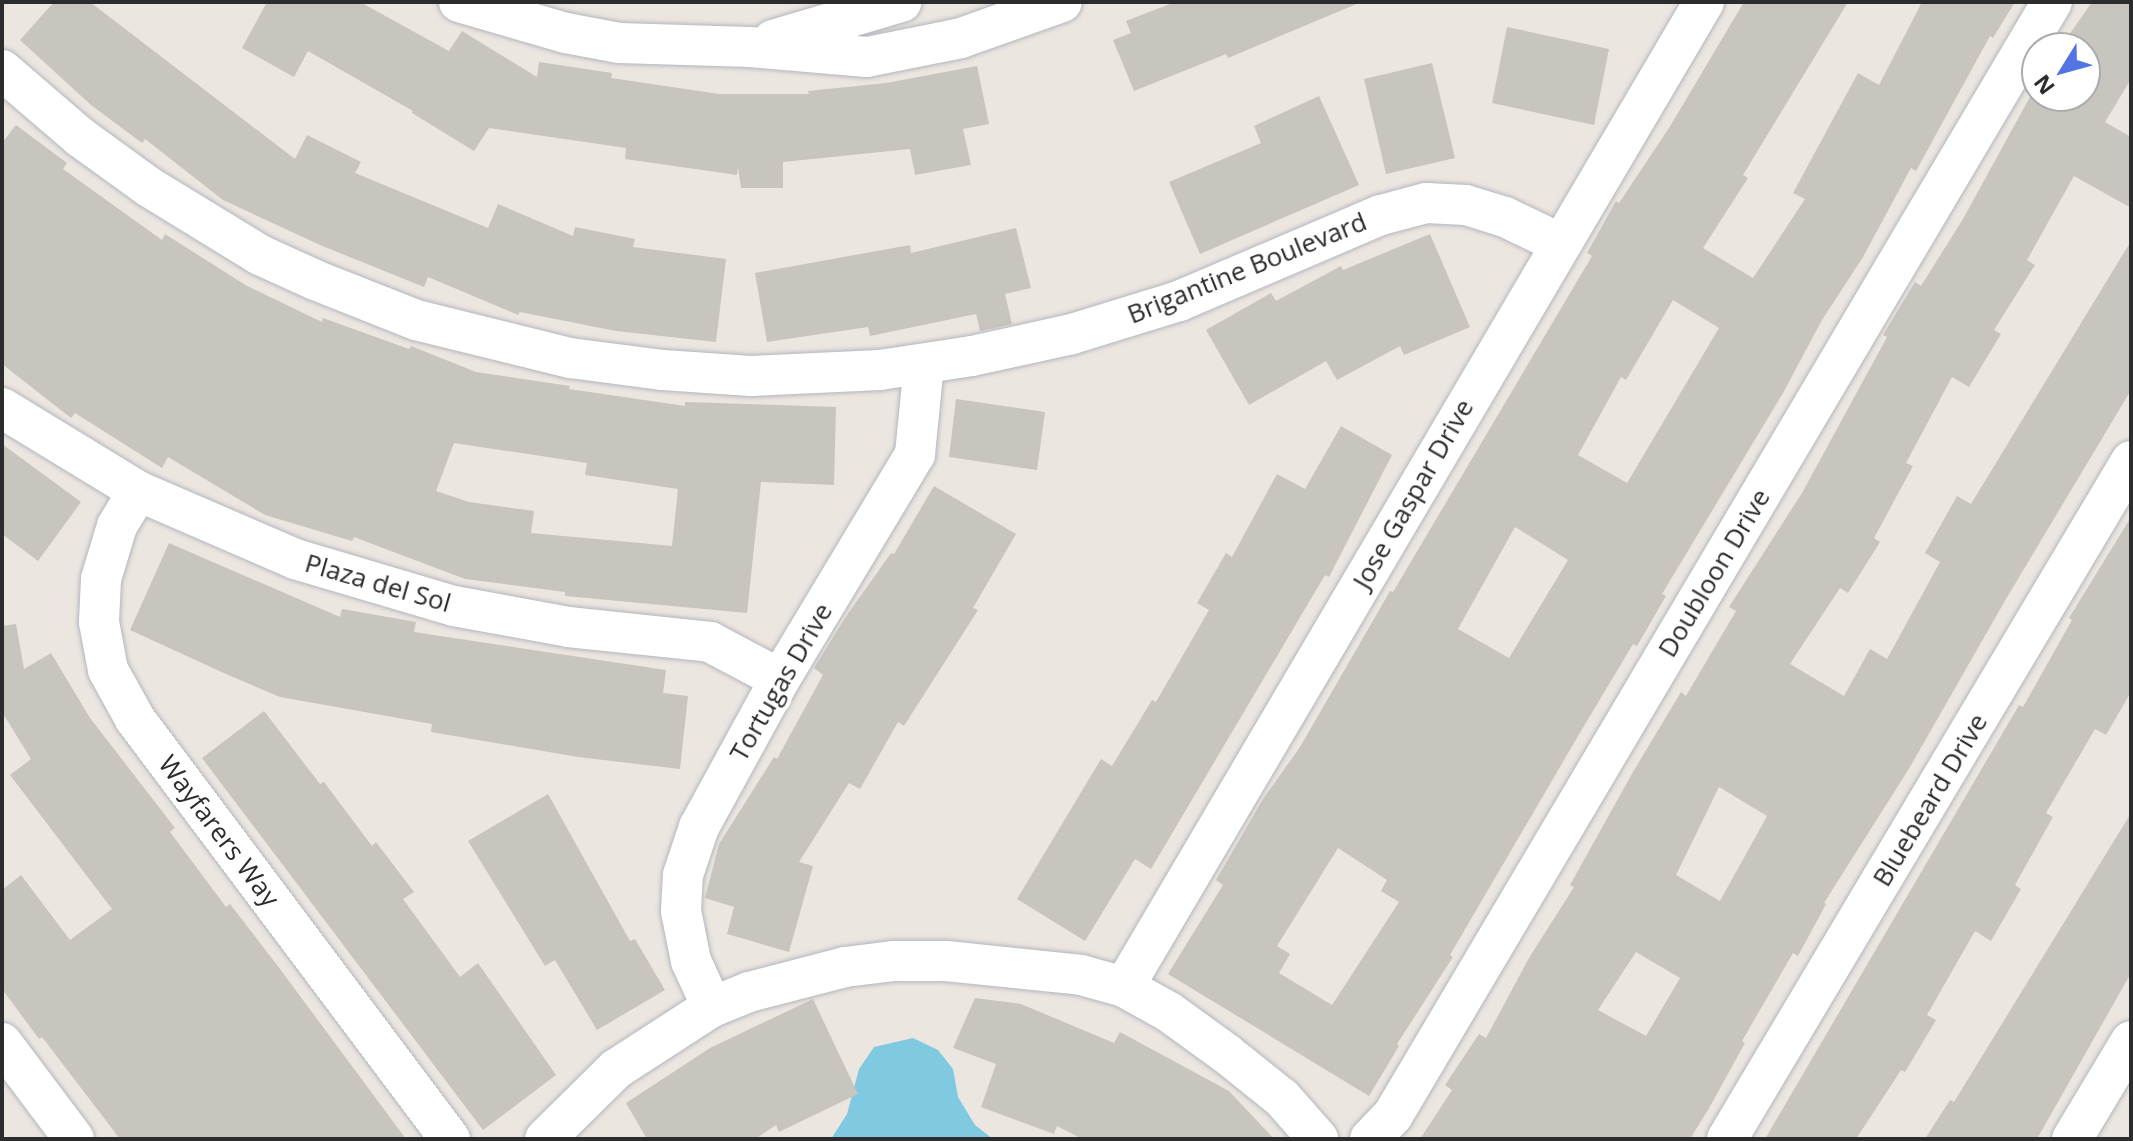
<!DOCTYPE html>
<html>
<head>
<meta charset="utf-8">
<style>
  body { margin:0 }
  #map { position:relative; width:2133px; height:1141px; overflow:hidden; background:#ece6e0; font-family:"Open Sans",sans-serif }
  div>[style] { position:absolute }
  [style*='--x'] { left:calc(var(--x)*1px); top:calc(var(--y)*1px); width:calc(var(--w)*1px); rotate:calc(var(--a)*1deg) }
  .water>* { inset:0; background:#80cae1 }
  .building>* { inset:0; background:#c8c4be }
  .roads { filter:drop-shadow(0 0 2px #b3b6be) drop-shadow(0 0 2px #b3b6be) }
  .street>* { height:40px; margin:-20px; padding:0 20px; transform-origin:20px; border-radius:20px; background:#fff }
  span { translate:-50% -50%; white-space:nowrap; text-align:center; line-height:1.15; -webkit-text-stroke:8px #fff; paint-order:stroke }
  .street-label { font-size:26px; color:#2c2c2c }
  .frame { position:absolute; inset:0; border:4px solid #2c2c2c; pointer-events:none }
  .north { position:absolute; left:2021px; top:32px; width:80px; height:80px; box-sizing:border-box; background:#fff; border:2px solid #ababab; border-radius:50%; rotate:233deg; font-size:22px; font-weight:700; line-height:32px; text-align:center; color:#2c2c2c }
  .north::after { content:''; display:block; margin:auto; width:28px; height:36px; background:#5473e5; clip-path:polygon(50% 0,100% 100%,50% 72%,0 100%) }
</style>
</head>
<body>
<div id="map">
  <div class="water">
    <div style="clip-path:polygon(913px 1038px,938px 1050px,953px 1069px,958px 1097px,975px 1125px,993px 1139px,831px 1139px,847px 1114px,859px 1069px,874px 1047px)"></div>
  </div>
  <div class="building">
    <div style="clip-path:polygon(54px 2px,90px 2px,295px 159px,307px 135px,361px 162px,355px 173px,488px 228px,498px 204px,573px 236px,575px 227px,635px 239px,633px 247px,726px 259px,716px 342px,616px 331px,520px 312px,518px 315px,428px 277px,424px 287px,320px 245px,223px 200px,145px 139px,142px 143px,91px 105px,20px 40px)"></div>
    <div style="clip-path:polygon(267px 2px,360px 2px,449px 51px,462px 31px,537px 77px,539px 62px,612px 73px,611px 78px,719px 94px,809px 94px,808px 91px,886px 83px,977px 66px,989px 124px,963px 129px,971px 165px,915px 175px,910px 149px,783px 162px,783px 188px,741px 188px,738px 167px,737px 175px,625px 159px,626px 148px,489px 128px,474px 151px,412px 113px,413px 111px,308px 51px,294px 77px,242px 48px)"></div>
    <div style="clip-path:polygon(1175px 2px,1358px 2px,1359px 3px,1228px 58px,1226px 54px,1134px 91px,1113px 40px,1131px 33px,1126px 21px)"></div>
    <div style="clip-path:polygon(evenodd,1744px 2px,1848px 2px,1743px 175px,1748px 178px,1703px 248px,1753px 278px,1805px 199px,1793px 193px,1858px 73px,1879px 85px,1922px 2px,2015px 2px,1993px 38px,1990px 36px,1916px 171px,1911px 168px,1863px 257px,1822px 320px,1783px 393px,1662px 594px,1666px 596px,1637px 646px,1633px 644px,1581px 731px,1450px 955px,1453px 957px,1397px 1044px,1399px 1046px,1369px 1096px,1168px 974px,1223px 885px,1216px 880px,1263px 799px,1300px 747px,1390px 591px,1393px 592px,1592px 256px,1587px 253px,1616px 201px,1619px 203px,1669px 128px,1744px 2px,1673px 300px,1719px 328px,1627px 483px,1578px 455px,1621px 377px,1626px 380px,1673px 300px,1744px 2px,1515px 527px,1568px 560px,1509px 658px,1458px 629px,1515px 527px,1744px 2px,1338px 848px,1387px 880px,1381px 891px,1399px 902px,1332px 1005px,1279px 973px,1290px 954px,1277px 946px,1338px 848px)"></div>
    <div style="clip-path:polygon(evenodd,2092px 2px,2131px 2px,2131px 79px,2105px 122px,2131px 137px,2131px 208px,2074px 176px,2027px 260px,2035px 265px,1994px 330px,2001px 334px,1969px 387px,1952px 377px,1906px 463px,1913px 466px,1874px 538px,1880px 542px,1848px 593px,1840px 588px,1790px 664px,1844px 696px,1870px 649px,1887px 659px,1940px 562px,1925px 553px,1957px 496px,1971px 504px,2131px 241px,2131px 390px,2006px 599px,1910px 767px,1824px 903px,1826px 904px,1798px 956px,1793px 953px,1742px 1041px,1745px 1043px,1708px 1110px,1690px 1139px,1420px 1139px,1452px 1090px,1445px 1085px,1479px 1034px,1486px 1038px,1529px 958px,1574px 887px,1570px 885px,1633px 772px,1681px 692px,1686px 696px,1736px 611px,1729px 607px,1802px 493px,1887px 337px,1883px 335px,1915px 282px,1921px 286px,1963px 219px,2037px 84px,2037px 96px,2085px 96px,2085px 48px,2060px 48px,2092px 2px,1719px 787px,1767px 816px,1720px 901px,1676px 875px,1719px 787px,2092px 2px,1636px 952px,1680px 978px,1646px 1036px,1598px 1010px,1636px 952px)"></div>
    <div style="clip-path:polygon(1507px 27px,1609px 49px,1594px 125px,1492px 103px)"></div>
    <div style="clip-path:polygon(1432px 63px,1455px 158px,1386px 174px,1364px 79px)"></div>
    <div style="clip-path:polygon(1319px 96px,1359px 185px,1200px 254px,1169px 182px,1261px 143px,1254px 126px)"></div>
    <div style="clip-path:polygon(evenodd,16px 125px,67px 163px,63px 169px,162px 240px,165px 234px,247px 286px,322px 322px,323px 318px,409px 349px,411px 346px,476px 372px,570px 386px,569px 389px,685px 406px,685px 402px,836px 407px,834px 485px,761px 482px,747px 613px,565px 596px,565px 592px,465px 579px,354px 537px,352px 541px,265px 515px,168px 457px,162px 468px,75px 413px,71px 418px,2px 364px,2px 143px,16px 125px,454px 443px,587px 463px,585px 475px,678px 489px,672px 546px,531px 533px,534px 511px,469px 502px,436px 491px,454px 443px)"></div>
    <div style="clip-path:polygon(1016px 228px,1031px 288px,1005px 294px,1012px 324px,980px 331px,976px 314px,870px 336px,868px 327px,767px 342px,755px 273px,910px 245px,911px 253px)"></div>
    <div style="clip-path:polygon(1430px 234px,1470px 327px,1404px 355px,1400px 346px,1337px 380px,1326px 361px,1249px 405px,1206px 330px,1271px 293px,1276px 301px,1341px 266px,1343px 270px)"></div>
    <div style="clip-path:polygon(956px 399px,1045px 412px,1037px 470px,949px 457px)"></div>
    <div style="clip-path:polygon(1341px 426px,1392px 455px,1329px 577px,1325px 575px,1151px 869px,1135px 859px,1085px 941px,1017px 899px,1101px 759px,1112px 766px,1152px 700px,1156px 702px,1209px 610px,1197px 603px,1226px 553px,1232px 557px,1277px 474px,1305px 489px)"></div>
    <div style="clip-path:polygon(2px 444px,81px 502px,38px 561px,2px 534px)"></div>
    <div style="clip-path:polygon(934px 486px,1016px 534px,973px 608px,978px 610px,904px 726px,898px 722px,860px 789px,849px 783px,799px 862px,813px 866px,789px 952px,727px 934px,734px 907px,705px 898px,719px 844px,774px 757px,777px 759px,823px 675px,814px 668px,847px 615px,891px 553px,894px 554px)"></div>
    <div style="clip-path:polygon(2131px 517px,2131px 692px,2106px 735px,2095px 729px,2046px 813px,2053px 817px,2015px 885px,2021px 889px,1991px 941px,1975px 931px,1927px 1015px,1936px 1020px,1905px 1072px,1901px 1070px,1856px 1139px,1765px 1139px,2019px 705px,2023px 707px,2072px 620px,2069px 618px)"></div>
    <div style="clip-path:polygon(169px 543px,340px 617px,342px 609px,416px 622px,414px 632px,666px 670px,663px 693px,688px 696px,680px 769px,578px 757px,431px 732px,432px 724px,280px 697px,226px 674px,130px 630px)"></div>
    <div style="clip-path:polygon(16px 624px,24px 669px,51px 653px,90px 718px,175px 828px,170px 832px,226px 907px,230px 904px,277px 965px,406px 1139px,120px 1139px,42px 1037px,39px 1039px,2px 989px,2px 890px,21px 875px,70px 940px,112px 909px,10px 775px,31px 759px,2px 712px,2px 626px)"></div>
    <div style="clip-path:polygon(264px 711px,320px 784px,324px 782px,372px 846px,376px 842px,414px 892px,403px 899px,460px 977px,478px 963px,556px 1075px,483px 1130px,202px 758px)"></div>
    <div style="clip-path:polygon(548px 794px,630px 941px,635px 939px,665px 990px,597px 1030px,555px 960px,545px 966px,468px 841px)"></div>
    <div style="clip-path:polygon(2131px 813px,2131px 973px,2037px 1139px,1925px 1139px,1950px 1100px,1954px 1102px)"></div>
    <div style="clip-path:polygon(975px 998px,1021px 1004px,1114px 1043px,1120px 1032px,1229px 1091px,1274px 1139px,1082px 1139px,1057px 1126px,1054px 1134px,981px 1107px,996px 1064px,953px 1048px)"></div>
    <div style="clip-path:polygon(813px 999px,858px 1094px,779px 1132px,776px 1125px,755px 1139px,647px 1139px,626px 1103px,710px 1048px)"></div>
  </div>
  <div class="roads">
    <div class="street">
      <div style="--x:459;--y:2;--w:111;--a:16.2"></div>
      <div style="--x:566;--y:33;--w:54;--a:10.7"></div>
      <div style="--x:619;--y:43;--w:131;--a:1.7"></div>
      <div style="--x:750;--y:47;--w:117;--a:4.9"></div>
      <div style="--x:867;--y:57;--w:96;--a:-11.4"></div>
      <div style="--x:961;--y:38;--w:107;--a:-19.6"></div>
      <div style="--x:773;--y:40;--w:134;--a:-16.5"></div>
      <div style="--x:2;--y:70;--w:103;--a:40.7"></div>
      <div style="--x:80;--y:137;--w:85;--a:35.9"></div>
      <div style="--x:149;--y:187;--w:130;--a:31.5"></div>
      <div style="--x:260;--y:255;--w:60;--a:24.4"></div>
      <div style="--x:315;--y:280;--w:109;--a:21.6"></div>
      <div style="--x:416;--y:320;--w:159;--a:13.9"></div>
      <div style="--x:570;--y:358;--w:94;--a:7.4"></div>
      <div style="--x:663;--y:370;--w:88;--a:3.9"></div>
      <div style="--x:751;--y:376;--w:129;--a:-2.7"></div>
      <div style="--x:880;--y:370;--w:93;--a:-8.7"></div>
      <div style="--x:972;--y:356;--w:102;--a:-12.4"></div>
      <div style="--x:1072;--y:334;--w:112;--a:-17.1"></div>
      <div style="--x:1179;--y:301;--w:220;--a:-23.1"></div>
      <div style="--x:1381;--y:215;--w:47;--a:-14.9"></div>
      <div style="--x:1426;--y:203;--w:40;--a:2.9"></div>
      <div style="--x:1466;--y:205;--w:41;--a:17.1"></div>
      <div style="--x:1505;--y:217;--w:60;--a:25.7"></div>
      <div style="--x:2;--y:408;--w:159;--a:31.4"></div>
      <div style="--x:138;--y:491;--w:171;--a:23.4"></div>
      <div style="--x:295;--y:559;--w:166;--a:16.5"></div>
      <div style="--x:454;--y:606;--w:116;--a:10.4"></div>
      <div style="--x:568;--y:627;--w:143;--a:6"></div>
      <div style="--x:710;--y:642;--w:79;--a:27.9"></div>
      <div style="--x:138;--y:491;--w:41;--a:121"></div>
      <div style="--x:117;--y:526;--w:55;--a:106.8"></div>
      <div style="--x:101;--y:579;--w:43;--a:92.7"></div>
      <div style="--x:99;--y:622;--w:49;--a:79.4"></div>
      <div style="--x:108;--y:670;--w:56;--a:61.1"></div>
      <div style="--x:135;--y:719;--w:525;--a:53.13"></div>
      <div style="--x:1124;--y:987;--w:1143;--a:-59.51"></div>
      <div style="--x:712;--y:1007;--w:51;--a:-114.5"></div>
      <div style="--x:691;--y:961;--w:51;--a:-101.3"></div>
      <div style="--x:681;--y:911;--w:36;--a:-87"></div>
      <div style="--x:683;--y:875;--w:51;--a:-71.6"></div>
      <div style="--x:699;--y:827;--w:169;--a:-61.3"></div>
      <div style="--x:780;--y:679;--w:262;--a:-59"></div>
      <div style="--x:915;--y:454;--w:90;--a:-84.3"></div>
      <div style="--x:2;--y:1043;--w:120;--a:53.1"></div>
      <div style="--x:545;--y:1139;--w:100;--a:-44.6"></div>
      <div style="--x:616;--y:1069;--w:114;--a:-32.9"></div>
      <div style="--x:712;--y:1007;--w:40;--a:-22"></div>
      <div style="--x:749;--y:992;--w:99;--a:-14.6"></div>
      <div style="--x:845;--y:967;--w:48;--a:-7.1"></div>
      <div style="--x:893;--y:961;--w:53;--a:0"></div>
      <div style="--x:946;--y:961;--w:136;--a:5.9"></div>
      <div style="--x:1081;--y:975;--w:45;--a:15.6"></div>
      <div style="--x:1124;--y:987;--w:51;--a:29.1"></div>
      <div style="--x:1169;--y:1012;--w:72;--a:35.9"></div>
      <div style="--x:1227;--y:1054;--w:70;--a:38.7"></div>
      <div style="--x:1282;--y:1098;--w:55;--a:48.7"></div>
      <div style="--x:1370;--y:1139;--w:33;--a:-46"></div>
      <div style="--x:1393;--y:1115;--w:1293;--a:-59.37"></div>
      <div style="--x:1727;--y:1139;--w:789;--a:-59.21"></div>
      <div style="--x:2072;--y:1139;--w:114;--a:-59"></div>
    </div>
  </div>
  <div class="street-label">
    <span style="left:1247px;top:268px;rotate:-22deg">Brigantine Boulevard</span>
    <span style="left:1413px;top:494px;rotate:-60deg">Jose Gaspar Drive</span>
    <span style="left:1714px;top:573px;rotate:-59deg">Doubloon Drive</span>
    <span style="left:378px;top:583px;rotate:16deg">Plaza del Sol</span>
    <span style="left:781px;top:682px;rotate:-60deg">Tortugas Drive</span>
    <span style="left:1930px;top:800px;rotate:-59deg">Bluebeard Drive</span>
    <span style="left:219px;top:831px;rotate:53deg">Wayfarers Way</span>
  </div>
  <div class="frame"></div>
  <div class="north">N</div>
</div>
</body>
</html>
